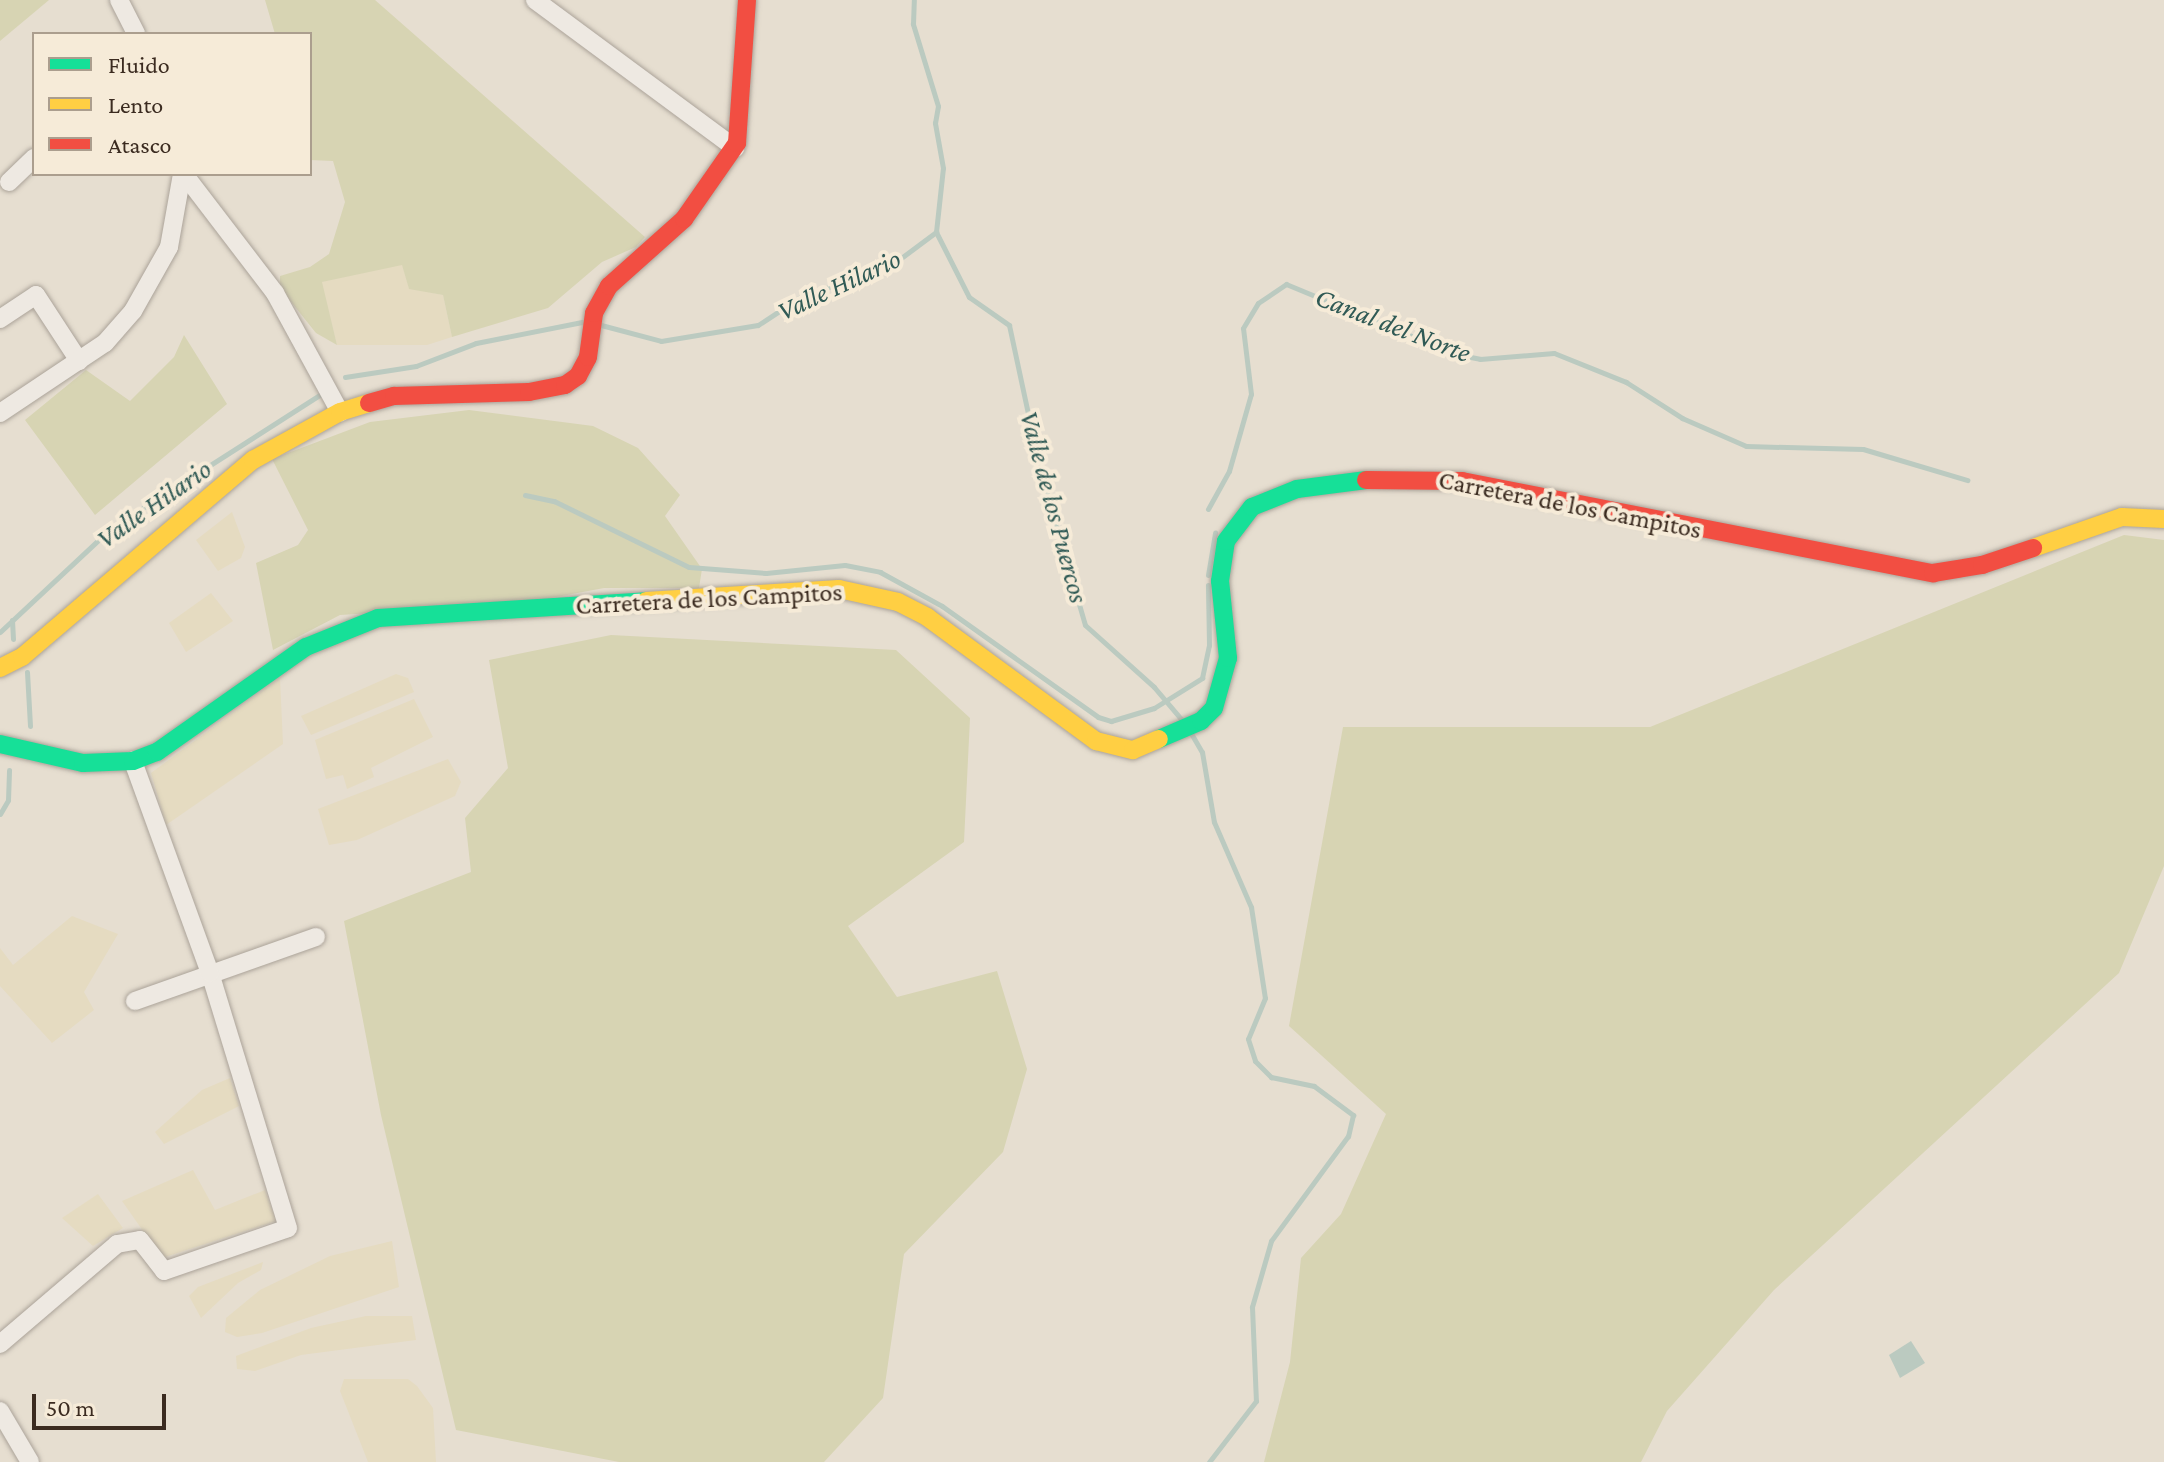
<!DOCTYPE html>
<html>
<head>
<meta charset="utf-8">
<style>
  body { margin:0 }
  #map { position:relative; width:2164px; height:1462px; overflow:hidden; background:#e6ded0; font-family:"Crimson Pro",serif }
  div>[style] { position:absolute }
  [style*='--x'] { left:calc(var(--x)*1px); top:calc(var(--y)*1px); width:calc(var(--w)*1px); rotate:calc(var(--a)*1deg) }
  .farmland>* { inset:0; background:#e5dbc1 }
  .green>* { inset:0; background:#d7d4b3 }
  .water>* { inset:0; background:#bbcac0 }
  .stream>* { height:5px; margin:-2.5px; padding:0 2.5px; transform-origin:2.5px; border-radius:2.5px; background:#bbcac0 }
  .roads { filter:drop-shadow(0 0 2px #aba399) drop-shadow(0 0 2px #aba399) }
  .street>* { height:18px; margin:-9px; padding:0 9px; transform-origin:9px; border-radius:9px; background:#eee9e2 }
  .fast>* { height:18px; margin:-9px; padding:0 9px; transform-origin:9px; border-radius:9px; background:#16e098 }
  .slow>* { height:18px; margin:-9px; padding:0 9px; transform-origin:9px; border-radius:9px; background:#ffcf43 }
  .jam>* { height:18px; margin:-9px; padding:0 9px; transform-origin:9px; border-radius:9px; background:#f24e42 }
  span { translate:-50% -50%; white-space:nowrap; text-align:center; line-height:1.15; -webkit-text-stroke:8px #f6ebd8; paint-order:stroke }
  .street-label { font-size:26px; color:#3b2b20 }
  .water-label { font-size:28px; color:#305a55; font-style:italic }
  .legend { position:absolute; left:32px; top:32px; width:280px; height:144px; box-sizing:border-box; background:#f6ebd8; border:2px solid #ab9e8e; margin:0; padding:10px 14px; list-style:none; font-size:24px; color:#3b2b20 }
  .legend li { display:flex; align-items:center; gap:16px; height:40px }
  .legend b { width:40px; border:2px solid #ab9e8e }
  .scale { position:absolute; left:32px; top:1394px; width:134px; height:36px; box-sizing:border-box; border:4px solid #3b2b20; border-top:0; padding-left:10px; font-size:24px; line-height:28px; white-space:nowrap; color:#3b2b20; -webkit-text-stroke:6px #f6ebd8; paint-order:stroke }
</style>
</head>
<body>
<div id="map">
  <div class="farmland">
    <div style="clip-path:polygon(402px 264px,409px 288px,443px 295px,452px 337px,427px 345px,337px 345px,321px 282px)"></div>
    <div style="clip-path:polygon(232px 512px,245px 547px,241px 558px,218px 571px,196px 540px)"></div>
    <div style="clip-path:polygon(211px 593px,233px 621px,186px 652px,169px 623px)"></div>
    <div style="clip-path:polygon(396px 674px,408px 678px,414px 692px,311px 735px,301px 716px)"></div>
    <div style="clip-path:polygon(280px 678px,283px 744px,166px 825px,151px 773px)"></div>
    <div style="clip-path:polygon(414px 699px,433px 737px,371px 768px,374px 777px,347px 789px,343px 775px,326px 779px,315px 740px)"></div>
    <div style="clip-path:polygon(448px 759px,461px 782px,455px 796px,357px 840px,329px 845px,318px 809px)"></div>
    <div style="clip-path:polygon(72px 916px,118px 934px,84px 992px,94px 1010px,52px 1043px,0 986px,0 948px,13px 965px)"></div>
    <div style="clip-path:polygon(230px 1078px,239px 1106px,164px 1144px,155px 1132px,202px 1090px)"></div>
    <div style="clip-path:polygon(193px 1170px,215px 1210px,265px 1190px,276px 1221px,162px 1258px,122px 1201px)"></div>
    <div style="clip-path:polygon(98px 1194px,123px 1228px,93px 1246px,62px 1218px)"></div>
    <div style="clip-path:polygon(392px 1241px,399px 1287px,262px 1333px,237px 1337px,225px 1332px,226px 1318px,260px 1290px,330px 1256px)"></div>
    <div style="clip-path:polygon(263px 1262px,261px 1270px,238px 1283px,201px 1318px,189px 1296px,198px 1287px)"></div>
    <div style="clip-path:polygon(366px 1316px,412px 1316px,416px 1340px,301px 1355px,255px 1371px,237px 1369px,236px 1356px,311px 1328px)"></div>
    <div style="clip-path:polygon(344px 1379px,408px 1379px,417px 1386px,433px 1408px,436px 1462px,368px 1462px,340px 1391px)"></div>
  </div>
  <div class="green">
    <div style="clip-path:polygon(0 0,49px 0,0 41px)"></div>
    <div style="clip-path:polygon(265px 0,375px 0,645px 237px,636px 247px,602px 262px,548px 308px,452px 337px,443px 295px,409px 289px,402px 265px,322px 282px,337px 345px,316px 333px,280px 288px,280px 276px,310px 267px,329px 254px,345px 202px,333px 161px,310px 160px,310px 34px,275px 34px)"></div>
    <div style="clip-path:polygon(184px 335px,227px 404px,95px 515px,25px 420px,86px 370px,130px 401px,174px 357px)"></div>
    <div style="clip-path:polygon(469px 410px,593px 426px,638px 448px,680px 495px,665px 516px,702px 569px,699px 588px,604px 588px,519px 604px,340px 615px,273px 650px,256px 563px,298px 545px,308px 530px,272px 459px,370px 422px)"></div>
    <div style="clip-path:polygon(2124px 535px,2164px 540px,2164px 866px,2119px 973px,1774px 1290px,1667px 1411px,1641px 1462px,1264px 1462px,1290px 1362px,1301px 1258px,1341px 1214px,1386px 1114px,1289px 1026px,1343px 727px,1650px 727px)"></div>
    <div style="clip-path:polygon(611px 635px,896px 650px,970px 718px,964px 842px,848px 926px,897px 997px,997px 971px,1027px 1069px,1003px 1152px,904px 1254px,883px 1398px,824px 1462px,619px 1462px,456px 1430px,381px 1115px,344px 921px,471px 872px,465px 818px,508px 768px,489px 660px)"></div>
  </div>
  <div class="water">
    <div style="clip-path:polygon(1911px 1341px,1925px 1363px,1900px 1378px,1889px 1355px)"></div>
  </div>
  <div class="stream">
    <div style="--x:936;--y:232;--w:73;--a:63.1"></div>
    <div style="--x:969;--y:297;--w:49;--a:35"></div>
    <div style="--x:1009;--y:325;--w:148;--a:77.9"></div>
    <div style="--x:1040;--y:470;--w:161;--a:73.8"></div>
    <div style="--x:1085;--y:625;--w:93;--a:41.9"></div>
    <div style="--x:1154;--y:687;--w:43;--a:49.7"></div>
    <div style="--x:601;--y:325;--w:62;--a:14.9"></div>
    <div style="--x:661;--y:341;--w:98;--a:-9.4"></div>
    <div style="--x:758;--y:325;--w:53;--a:-33.4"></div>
    <div style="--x:802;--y:296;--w:92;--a:-18.4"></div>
    <div style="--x:889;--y:267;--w:59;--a:-36.7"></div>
    <div style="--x:936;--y:232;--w:64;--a:-83.8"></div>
    <div style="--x:943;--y:168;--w:46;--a:-100.1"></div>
    <div style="--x:935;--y:123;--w:17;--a:-80"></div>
    <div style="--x:938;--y:106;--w:86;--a:-107"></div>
    <div style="--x:913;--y:24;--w:24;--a:-88"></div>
    <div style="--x:345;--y:377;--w:72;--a:-8.8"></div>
    <div style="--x:416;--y:366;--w:64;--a:-21"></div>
    <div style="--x:476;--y:343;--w:108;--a:-11.2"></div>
    <div style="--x:525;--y:495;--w:30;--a:12"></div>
    <div style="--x:554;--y:501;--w:150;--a:26.1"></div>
    <div style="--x:689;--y:567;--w:77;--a:4.5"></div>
    <div style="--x:766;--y:573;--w:79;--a:-5.8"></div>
    <div style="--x:845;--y:565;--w:36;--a:11"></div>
    <div style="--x:880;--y:572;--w:71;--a:28.7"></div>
    <div style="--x:942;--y:606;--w:191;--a:35.4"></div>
    <div style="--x:1098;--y:717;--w:14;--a:17"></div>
    <div style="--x:1111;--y:721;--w:45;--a:-16.8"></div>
    <div style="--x:1154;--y:708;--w:57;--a:-32"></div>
    <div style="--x:1202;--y:678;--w:34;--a:-78"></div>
    <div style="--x:1209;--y:645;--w:60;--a:-91"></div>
    <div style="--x:1208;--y:509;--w:43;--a:-61.1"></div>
    <div style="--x:1229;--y:471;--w:80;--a:-74.1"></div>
    <div style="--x:1251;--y:394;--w:66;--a:-96.9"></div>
    <div style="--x:1243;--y:328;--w:29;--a:-59"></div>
    <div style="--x:1258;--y:303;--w:34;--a:-34"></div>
    <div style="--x:1286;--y:284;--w:183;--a:22.5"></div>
    <div style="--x:1455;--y:354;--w:25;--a:11"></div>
    <div style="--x:1480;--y:359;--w:74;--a:-4.6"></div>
    <div style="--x:1554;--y:353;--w:78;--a:21.9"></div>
    <div style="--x:1626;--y:382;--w:67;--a:32.7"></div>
    <div style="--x:1682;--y:418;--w:70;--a:23.6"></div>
    <div style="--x:1746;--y:446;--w:117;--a:1.5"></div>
    <div style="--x:1863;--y:449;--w:109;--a:16.6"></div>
    <div style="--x:1208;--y:575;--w:43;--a:-80.5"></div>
    <div style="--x:12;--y:620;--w:19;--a:87"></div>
    <div style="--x:0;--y:632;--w:151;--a:-43.1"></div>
    <div style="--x:110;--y:529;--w:253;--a:-32.6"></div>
    <div style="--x:27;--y:672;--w:54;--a:86.8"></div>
    <div style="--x:1192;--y:735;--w:20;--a:60"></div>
    <div style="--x:1202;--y:752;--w:71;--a:80.3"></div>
    <div style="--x:1214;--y:822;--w:93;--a:66.5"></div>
    <div style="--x:1251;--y:907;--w:92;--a:81.3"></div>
    <div style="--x:1265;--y:998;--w:44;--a:112.5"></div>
    <div style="--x:1248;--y:1039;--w:23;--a:72"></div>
    <div style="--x:1255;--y:1061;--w:23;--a:45"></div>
    <div style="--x:1271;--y:1077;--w:44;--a:11.8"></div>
    <div style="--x:1314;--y:1086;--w:49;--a:36.6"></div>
    <div style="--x:1353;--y:1115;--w:22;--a:103"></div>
    <div style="--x:1348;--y:1136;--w:130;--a:126.3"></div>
    <div style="--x:1271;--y:1241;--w:69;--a:106.1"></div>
    <div style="--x:1252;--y:1307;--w:94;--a:87.6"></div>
    <div style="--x:1256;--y:1401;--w:77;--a:127.6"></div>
    <div style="--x:0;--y:814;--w:16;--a:-60"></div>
    <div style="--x:8;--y:800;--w:30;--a:-88"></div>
  </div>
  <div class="roads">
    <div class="street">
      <div style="--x:119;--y:0;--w:38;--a:63"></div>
      <div style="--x:535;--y:0;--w:249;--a:36.5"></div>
      <div style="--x:184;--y:174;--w:150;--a:52.6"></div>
      <div style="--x:275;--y:293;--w:136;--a:61.4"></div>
      <div style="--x:9;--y:182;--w:35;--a:-44"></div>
      <div style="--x:0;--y:319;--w:43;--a:-33.7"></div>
      <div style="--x:36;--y:295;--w:79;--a:56.9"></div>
      <div style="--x:0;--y:413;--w:126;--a:-33.7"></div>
      <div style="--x:105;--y:343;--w:43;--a:-48.8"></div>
      <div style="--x:133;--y:311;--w:73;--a:-60.6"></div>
      <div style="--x:169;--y:247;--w:74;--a:-79.9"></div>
      <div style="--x:135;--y:1001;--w:192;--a:-19.5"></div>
      <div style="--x:0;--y:1344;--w:154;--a:-40.5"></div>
      <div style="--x:117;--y:1244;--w:23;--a:-10"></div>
      <div style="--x:140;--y:1240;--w:39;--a:52"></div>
      <div style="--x:164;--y:1271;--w:131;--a:-19.1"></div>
      <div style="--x:288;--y:1228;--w:267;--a:-107"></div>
      <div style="--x:210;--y:973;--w:226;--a:-110"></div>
      <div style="--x:0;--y:1411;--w:59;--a:59.5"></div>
    </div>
    <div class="fast">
      <div style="--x:1159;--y:739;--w:46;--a:-23.2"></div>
      <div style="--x:1201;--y:721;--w:18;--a:-45"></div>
      <div style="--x:1214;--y:708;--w:52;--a:-74.4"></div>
      <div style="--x:1228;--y:658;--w:77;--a:-95.9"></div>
      <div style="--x:1220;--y:581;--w:40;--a:-81.5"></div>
      <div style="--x:1226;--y:541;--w:43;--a:-52.6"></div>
      <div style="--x:1252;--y:507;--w:48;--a:-21.8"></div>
      <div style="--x:1297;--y:489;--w:70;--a:-7.4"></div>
      <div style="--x:0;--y:744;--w:85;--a:12.9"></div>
      <div style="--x:83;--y:763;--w:50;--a:-2.3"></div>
      <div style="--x:133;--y:761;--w:26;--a:-21"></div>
      <div style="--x:157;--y:752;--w:182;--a:-35.2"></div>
      <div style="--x:306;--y:647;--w:78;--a:-21.9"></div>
      <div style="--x:378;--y:618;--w:269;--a:-3.6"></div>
    </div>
    <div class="slow">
      <div style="--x:2033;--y:548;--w:94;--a:-19.2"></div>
      <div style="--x:2122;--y:517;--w:42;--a:2.7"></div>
      <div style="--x:646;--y:601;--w:193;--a:-3.6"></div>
      <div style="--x:839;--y:589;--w:60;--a:12.4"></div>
      <div style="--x:898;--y:602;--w:33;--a:27"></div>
      <div style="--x:927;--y:617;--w:210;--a:36.3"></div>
      <div style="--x:1096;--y:741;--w:38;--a:14"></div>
      <div style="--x:1133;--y:750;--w:28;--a:-23"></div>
      <div style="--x:0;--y:668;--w:25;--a:-27"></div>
      <div style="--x:22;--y:657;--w:304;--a:-40.5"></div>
      <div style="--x:253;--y:460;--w:99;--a:-28.9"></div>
      <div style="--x:340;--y:412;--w:30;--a:-17"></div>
    </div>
    <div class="jam">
      <div style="--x:369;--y:403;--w:26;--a:-16"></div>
      <div style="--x:394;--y:396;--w:135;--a:-1.7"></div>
      <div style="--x:529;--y:392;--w:37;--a:-11"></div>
      <div style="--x:565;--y:385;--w:16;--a:-35"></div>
      <div style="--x:578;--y:376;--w:21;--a:-62"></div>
      <div style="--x:588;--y:357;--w:44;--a:-82.2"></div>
      <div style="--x:594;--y:313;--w:31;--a:-61"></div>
      <div style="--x:609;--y:286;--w:101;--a:-41.8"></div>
      <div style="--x:684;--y:219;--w:93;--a:-55.1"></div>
      <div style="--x:737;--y:143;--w:143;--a:-86"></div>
      <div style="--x:1366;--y:480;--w:96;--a:0.6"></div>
      <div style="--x:1462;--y:481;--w:480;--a:11.1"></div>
      <div style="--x:1933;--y:573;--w:50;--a:-9.3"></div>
      <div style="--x:1982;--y:565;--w:54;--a:-18.4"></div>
    </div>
  </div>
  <div class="street-label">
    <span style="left:1570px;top:505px;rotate:11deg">Carretera de los Campitos</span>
    <span style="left:709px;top:599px;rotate:-3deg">Carretera de los Campitos</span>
  </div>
  <div class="water-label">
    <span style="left:839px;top:285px;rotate:-25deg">Valle Hilario</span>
    <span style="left:1393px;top:325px;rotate:21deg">Canal del Norte</span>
    <span style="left:154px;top:504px;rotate:-35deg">Valle Hilario</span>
    <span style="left:1054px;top:507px;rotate:75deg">Valle de los Puercos</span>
  </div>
  <ul class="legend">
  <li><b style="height:10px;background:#16e098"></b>Fluido</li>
  <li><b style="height:10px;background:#ffcf43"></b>Lento</li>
  <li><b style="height:10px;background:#f24e42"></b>Atasco</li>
  </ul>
  <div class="scale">50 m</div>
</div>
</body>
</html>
